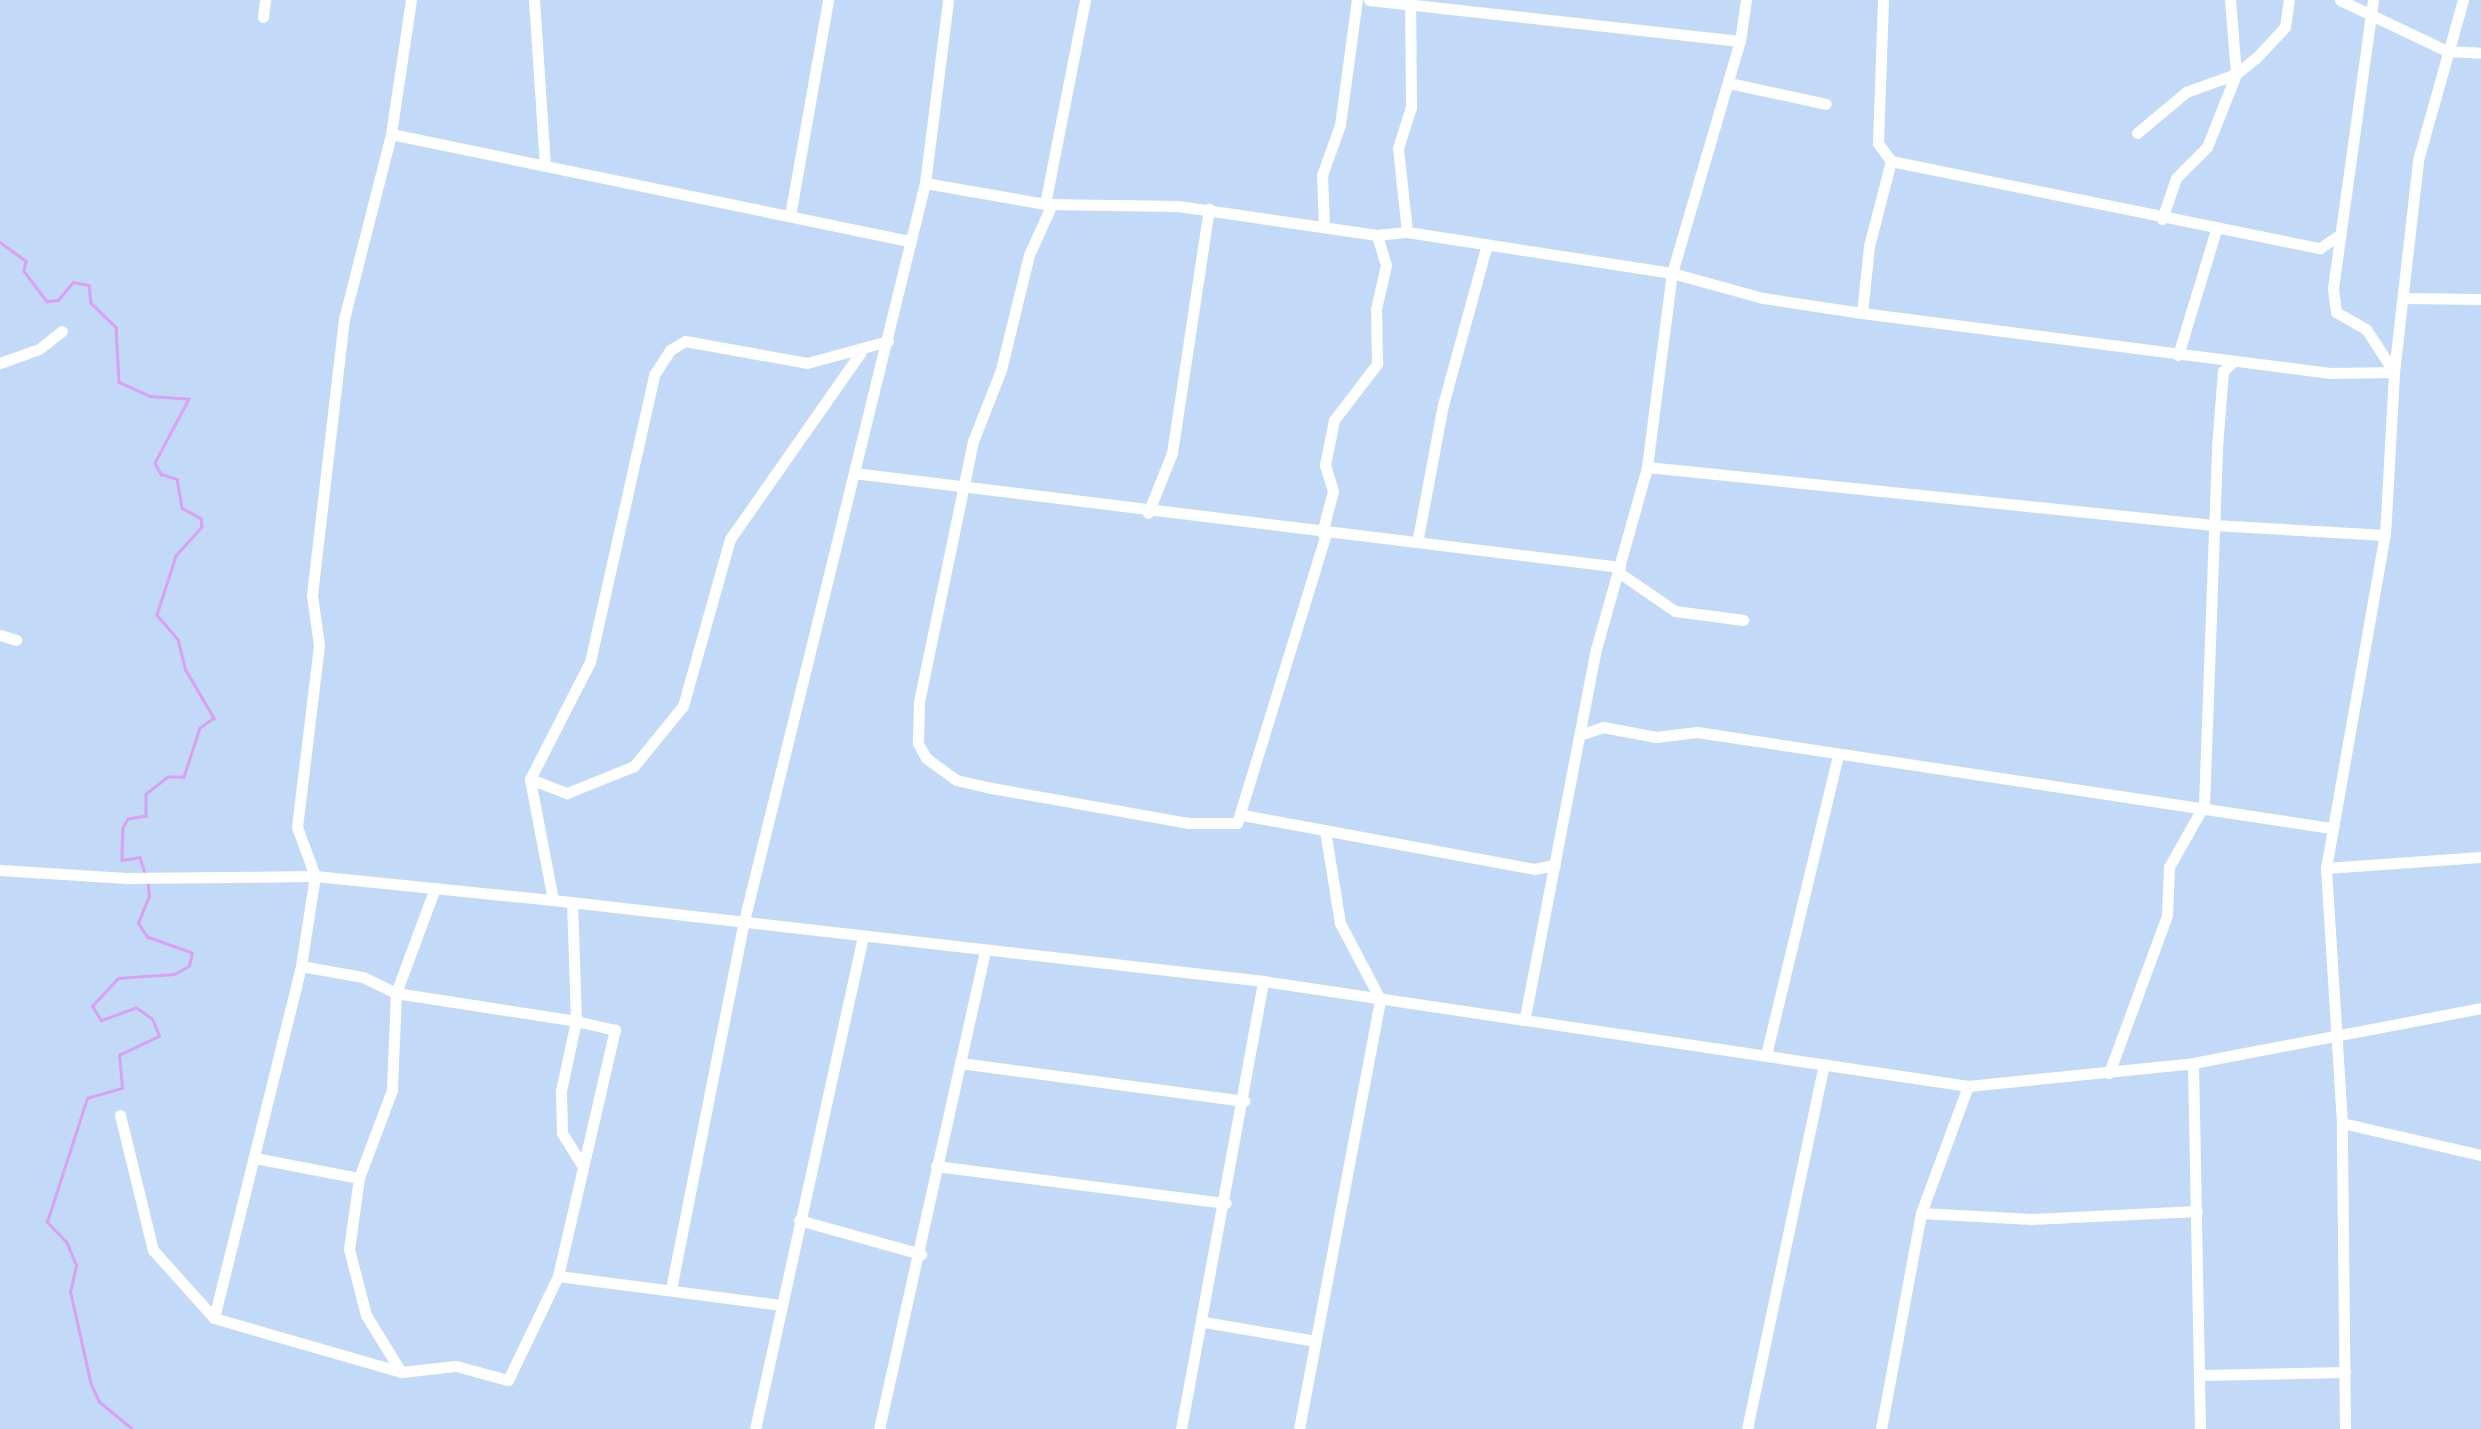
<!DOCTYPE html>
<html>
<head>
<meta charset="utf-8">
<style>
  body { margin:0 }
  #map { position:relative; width:2481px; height:1429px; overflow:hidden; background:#c2daf8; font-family:Helvetica,sans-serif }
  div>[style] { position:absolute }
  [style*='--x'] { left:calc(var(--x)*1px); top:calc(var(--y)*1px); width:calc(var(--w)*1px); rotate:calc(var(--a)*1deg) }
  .stream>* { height:2.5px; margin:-1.25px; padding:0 1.25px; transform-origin:1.25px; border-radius:1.25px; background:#d8a1f4 }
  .minor>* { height:11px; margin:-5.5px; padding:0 5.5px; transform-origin:5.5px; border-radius:5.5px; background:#fff }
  span { translate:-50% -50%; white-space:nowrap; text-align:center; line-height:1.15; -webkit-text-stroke:10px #f6f9fd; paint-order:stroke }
</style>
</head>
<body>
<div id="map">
  <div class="stream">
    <div style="--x:0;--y:242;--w:32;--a:36"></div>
    <div style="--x:26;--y:261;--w:10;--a:101"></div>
    <div style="--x:24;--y:271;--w:38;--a:53"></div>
    <div style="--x:47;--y:301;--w:11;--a:-5"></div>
    <div style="--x:58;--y:300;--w:23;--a:-50"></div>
    <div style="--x:73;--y:282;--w:16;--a:11"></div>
    <div style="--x:89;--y:285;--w:18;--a:84"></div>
    <div style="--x:91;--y:303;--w:35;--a:44"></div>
    <div style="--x:116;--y:327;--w:55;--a:86.9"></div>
    <div style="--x:119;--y:382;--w:34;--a:24"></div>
    <div style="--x:150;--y:396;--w:39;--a:4"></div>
    <div style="--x:189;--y:399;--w:72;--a:118"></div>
    <div style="--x:155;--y:463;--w:13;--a:61"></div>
    <div style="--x:161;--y:474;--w:17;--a:17"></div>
    <div style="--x:177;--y:479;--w:29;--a:80"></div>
    <div style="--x:182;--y:508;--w:21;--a:28"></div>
    <div style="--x:201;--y:518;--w:9;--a:84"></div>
    <div style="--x:202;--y:527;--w:39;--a:132"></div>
    <div style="--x:176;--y:556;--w:62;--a:107.9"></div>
    <div style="--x:157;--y:615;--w:32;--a:49"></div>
    <div style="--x:178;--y:639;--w:32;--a:76"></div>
    <div style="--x:186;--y:670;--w:56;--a:59.7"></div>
    <div style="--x:214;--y:718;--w:17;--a:144"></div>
    <div style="--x:200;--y:728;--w:52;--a:108.1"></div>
    <div style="--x:184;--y:777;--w:16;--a:180"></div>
    <div style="--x:168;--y:777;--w:28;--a:142"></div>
    <div style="--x:146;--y:794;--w:22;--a:90"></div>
    <div style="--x:146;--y:816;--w:18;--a:171"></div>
    <div style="--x:128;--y:819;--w:10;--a:119"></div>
    <div style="--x:123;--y:828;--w:32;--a:92"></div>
    <div style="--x:122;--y:860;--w:18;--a:-9"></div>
    <div style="--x:140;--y:857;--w:17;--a:73"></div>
    <div style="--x:132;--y:1429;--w:43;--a:-140.7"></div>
    <div style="--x:99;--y:1402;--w:19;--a:-115"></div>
    <div style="--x:91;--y:1385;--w:95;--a:-102.7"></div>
    <div style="--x:70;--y:1292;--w:28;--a:-77"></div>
    <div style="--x:76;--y:1265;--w:25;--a:-113"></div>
    <div style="--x:66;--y:1242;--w:28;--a:-134"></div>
    <div style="--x:47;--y:1222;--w:130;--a:-72.1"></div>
    <div style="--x:87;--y:1098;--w:36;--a:-16"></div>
    <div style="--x:122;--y:1088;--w:33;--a:-95"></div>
    <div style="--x:119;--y:1055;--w:44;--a:-25.4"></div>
    <div style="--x:159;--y:1036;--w:18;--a:-112"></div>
    <div style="--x:152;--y:1019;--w:19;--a:-145"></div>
    <div style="--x:136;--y:1008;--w:37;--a:160"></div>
    <div style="--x:101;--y:1021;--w:17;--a:-121"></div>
    <div style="--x:92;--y:1006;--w:38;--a:-47"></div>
    <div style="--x:118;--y:978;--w:56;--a:-4.1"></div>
    <div style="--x:174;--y:974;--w:17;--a:-28"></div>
    <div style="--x:189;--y:966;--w:13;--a:-77"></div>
    <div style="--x:192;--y:953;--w:48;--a:-160.4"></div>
    <div style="--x:147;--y:937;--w:17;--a:-123"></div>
    <div style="--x:138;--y:923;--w:29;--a:-68"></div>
    <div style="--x:149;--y:896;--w:16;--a:-97"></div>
  </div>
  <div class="minor">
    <div style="--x:411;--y:0;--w:135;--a:98.5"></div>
    <div style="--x:391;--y:134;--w:529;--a:11.67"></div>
    <div style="--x:534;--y:0;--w:165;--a:86.2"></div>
    <div style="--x:1369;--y:0;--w:373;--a:6.3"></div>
    <div style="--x:2340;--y:0;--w:119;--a:25.5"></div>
    <div style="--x:2447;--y:51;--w:34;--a:3"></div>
    <div style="--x:2373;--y:0;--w:291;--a:97.9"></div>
    <div style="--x:2333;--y:288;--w:24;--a:83"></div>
    <div style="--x:2336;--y:312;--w:34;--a:30"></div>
    <div style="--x:2366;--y:329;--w:51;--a:56.9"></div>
    <div style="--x:263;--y:17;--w:17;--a:-83"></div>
    <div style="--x:1729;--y:83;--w:99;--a:12.2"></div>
    <div style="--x:2137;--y:133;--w:64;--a:-39.9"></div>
    <div style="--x:2186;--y:92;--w:53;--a:-19.8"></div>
    <div style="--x:2236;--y:74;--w:26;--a:-39"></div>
    <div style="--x:2256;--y:58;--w:42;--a:-46.9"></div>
    <div style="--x:2285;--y:27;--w:27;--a:-82"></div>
    <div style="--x:1891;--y:161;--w:438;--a:11.5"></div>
    <div style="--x:2320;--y:248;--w:23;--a:-34"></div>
    <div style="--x:925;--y:183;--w:122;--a:9.9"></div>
    <div style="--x:1045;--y:204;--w:133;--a:0.9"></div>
    <div style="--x:1178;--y:206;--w:201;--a:8.3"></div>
    <div style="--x:1377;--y:235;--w:30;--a:-6"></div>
    <div style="--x:1407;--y:232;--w:268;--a:8.8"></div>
    <div style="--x:1672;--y:273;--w:94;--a:15.4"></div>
    <div style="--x:1763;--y:298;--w:100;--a:8.6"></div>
    <div style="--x:1862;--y:313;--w:472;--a:7.3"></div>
    <div style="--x:2330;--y:373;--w:64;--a:-0.9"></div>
    <div style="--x:1045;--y:204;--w:208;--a:-78.9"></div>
    <div style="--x:1052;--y:204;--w:56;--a:114.3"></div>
    <div style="--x:1029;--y:255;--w:118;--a:103.7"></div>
    <div style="--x:1001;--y:370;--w:76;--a:111.5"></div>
    <div style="--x:973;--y:441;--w:267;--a:101.7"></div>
    <div style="--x:919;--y:702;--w:41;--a:91.4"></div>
    <div style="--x:918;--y:743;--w:17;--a:62"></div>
    <div style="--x:926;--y:758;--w:37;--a:36"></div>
    <div style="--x:956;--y:780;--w:31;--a:13"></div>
    <div style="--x:986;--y:787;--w:206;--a:10.1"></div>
    <div style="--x:1189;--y:823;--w:48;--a:0"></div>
    <div style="--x:1237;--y:823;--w:303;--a:-72.9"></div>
    <div style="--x:790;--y:216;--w:219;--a:-80"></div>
    <div style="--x:2162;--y:219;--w:43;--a:-71.1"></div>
    <div style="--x:2176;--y:178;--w:44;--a:-45"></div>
    <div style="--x:2207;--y:147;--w:79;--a:-68.3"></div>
    <div style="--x:2236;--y:74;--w:74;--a:-94.6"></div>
    <div style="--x:1324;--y:226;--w:51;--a:-92.2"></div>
    <div style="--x:1322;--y:175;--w:53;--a:-70.2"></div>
    <div style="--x:1340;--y:125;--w:126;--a:-82.3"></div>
    <div style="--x:1407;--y:232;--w:84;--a:-96.1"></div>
    <div style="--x:1398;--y:148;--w:43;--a:-72.4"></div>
    <div style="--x:1411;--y:107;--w:107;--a:-90.5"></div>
    <div style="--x:2404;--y:298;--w:77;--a:0.7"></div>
    <div style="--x:1862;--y:313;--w:67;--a:-84"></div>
    <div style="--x:1869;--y:246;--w:88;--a:-75.5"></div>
    <div style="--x:1891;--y:161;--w:22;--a:-126"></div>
    <div style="--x:1878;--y:143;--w:143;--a:-88"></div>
    <div style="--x:2178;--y:355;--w:131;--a:-73.1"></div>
    <div style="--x:0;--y:363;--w:41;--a:-19.7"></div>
    <div style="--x:39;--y:349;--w:29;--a:-38"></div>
    <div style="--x:1647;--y:467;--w:569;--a:5.85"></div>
    <div style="--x:2213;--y:525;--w:172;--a:3.3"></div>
    <div style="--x:854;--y:473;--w:772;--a:7"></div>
    <div style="--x:1148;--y:513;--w:65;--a:-68.2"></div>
    <div style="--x:1172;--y:453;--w:247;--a:-81.4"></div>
    <div style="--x:1322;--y:533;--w:43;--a:-75.3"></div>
    <div style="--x:1333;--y:491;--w:27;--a:-107"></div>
    <div style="--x:1325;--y:465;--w:46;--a:-78.7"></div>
    <div style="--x:1334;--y:420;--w:71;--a:-52.5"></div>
    <div style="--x:1377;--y:364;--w:55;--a:-91"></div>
    <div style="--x:1376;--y:309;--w:45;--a:-77.2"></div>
    <div style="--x:1386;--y:265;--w:31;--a:-107"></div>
    <div style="--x:1418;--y:538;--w:135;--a:-79.4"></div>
    <div style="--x:1443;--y:405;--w:163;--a:-74.7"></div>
    <div style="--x:1618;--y:572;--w:69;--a:34.4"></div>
    <div style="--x:1675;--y:611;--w:69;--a:7.5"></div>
    <div style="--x:0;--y:635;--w:17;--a:17"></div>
    <div style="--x:1582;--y:734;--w:22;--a:-18"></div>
    <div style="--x:1603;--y:727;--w:54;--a:10.7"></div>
    <div style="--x:1656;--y:737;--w:41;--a:-7"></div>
    <div style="--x:1697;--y:732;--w:641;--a:8.61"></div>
    <div style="--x:530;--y:779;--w:40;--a:21"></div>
    <div style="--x:567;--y:793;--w:72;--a:-21.9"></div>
    <div style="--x:634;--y:766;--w:77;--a:-50.8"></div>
    <div style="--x:683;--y:706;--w:173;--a:-74.3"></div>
    <div style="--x:730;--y:539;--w:228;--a:-55"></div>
    <div style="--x:1243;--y:815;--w:296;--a:10.5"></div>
    <div style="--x:1534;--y:869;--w:21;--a:-11"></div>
    <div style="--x:2326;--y:868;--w:155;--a:-4.1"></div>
    <div style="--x:0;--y:870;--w:126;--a:3.6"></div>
    <div style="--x:126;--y:878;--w:189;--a:-0.6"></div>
    <div style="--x:315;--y:876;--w:239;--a:5.8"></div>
    <div style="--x:553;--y:900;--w:715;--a:6.51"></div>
    <div style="--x:1263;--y:981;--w:713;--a:8.47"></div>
    <div style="--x:1968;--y:1086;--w:226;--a:-5.8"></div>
    <div style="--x:2193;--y:1063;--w:293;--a:-10.8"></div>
    <div style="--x:435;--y:888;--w:112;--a:110.4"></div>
    <div style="--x:396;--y:993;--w:97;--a:92.4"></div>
    <div style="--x:392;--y:1090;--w:94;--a:110.6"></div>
    <div style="--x:359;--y:1178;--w:72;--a:98"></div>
    <div style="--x:349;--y:1249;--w:68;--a:75.6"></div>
    <div style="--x:366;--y:1315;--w:67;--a:58.4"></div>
    <div style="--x:401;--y:1372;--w:55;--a:-6.2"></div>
    <div style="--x:456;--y:1366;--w:54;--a:15.1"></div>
    <div style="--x:508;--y:1380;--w:115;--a:-64.3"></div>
    <div style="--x:558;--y:1276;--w:225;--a:7.4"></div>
    <div style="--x:553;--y:900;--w:123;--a:-100.8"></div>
    <div style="--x:530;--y:779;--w:131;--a:-62.9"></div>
    <div style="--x:590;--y:662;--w:294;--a:-77.4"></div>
    <div style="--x:654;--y:375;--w:30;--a:-57"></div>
    <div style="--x:670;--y:350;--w:17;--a:-31"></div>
    <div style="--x:685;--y:341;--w:124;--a:10.2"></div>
    <div style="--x:807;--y:363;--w:84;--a:-15.2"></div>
    <div style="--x:301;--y:966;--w:63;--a:10.1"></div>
    <div style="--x:363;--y:977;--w:37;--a:26"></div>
    <div style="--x:396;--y:993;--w:182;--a:8.8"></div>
    <div style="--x:576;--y:1021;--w:72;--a:102.1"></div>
    <div style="--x:561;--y:1091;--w:42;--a:88.6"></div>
    <div style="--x:562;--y:1133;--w:36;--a:58"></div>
    <div style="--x:1525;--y:1017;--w:375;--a:-79.1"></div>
    <div style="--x:1596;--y:649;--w:189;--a:-74.3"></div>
    <div style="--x:1647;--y:467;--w:196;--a:-82.7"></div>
    <div style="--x:1672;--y:273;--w:242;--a:-73.7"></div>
    <div style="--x:1740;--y:41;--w:41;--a:-81.7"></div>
    <div style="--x:1766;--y:1055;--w:309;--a:-76.5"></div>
    <div style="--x:960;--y:1063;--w:287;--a:7.6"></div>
    <div style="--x:2193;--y:1063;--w:366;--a:88.9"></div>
    <div style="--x:2109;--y:1073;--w:168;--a:-69.8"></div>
    <div style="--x:2167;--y:915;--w:48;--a:-87.6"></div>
    <div style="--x:2169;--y:867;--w:71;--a:-60.6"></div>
    <div style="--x:2204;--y:805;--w:358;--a:-87.9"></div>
    <div style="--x:2217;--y:447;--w:76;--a:-85.5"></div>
    <div style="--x:2223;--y:371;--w:15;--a:-42"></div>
    <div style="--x:120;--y:1115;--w:139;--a:76.3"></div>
    <div style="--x:153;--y:1250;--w:91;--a:48.1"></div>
    <div style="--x:214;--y:1318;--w:195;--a:16.1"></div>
    <div style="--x:2342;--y:1123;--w:143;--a:13"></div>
    <div style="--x:255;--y:1158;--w:106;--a:10.9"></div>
    <div style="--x:936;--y:1166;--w:292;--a:7.3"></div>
    <div style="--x:1921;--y:1213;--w:111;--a:3.1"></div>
    <div style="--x:2032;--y:1219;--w:165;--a:-2.8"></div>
    <div style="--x:799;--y:1220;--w:127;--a:15.6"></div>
    <div style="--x:558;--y:1276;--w:253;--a:-77"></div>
    <div style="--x:615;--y:1030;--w:40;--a:-167"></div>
    <div style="--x:576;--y:1021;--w:119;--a:-91.9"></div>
    <div style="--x:671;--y:1289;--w:371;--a:-78.8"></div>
    <div style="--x:743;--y:925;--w:764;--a:-76.22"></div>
    <div style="--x:925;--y:183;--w:184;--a:-82.8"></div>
    <div style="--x:214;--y:1318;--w:363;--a:-76.1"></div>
    <div style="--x:301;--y:966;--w:91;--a:-81.2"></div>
    <div style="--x:315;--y:876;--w:52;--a:-110.2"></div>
    <div style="--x:297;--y:827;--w:183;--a:-83.1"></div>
    <div style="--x:319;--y:645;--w:50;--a:-98"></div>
    <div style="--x:312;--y:595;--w:278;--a:-83.4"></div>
    <div style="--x:344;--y:319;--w:191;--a:-75.7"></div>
    <div style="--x:1204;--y:1322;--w:113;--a:9.7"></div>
    <div style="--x:2201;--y:1375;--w:144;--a:-1.2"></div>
    <div style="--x:755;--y:1429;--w:505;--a:-77.64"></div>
    <div style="--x:879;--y:1429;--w:490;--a:-77.5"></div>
    <div style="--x:1181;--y:1429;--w:455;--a:-79.6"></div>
    <div style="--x:1299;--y:1429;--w:438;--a:-79.3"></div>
    <div style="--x:1380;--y:999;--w:86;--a:-117.8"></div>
    <div style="--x:1340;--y:923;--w:94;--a:-99.2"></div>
    <div style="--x:1747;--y:1429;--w:373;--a:-78.1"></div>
    <div style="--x:1881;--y:1429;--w:220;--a:-79.5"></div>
    <div style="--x:1921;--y:1213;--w:135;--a:-69.7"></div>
    <div style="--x:2345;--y:1429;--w:306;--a:-90.6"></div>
    <div style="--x:2342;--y:1123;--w:256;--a:-93.6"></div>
    <div style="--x:2326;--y:868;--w:338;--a:-80"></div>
    <div style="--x:2385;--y:535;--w:163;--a:-86.8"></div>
    <div style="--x:2394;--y:372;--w:213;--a:-83.5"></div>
    <div style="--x:2418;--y:160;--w:166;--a:-74.3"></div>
  </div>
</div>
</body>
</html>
